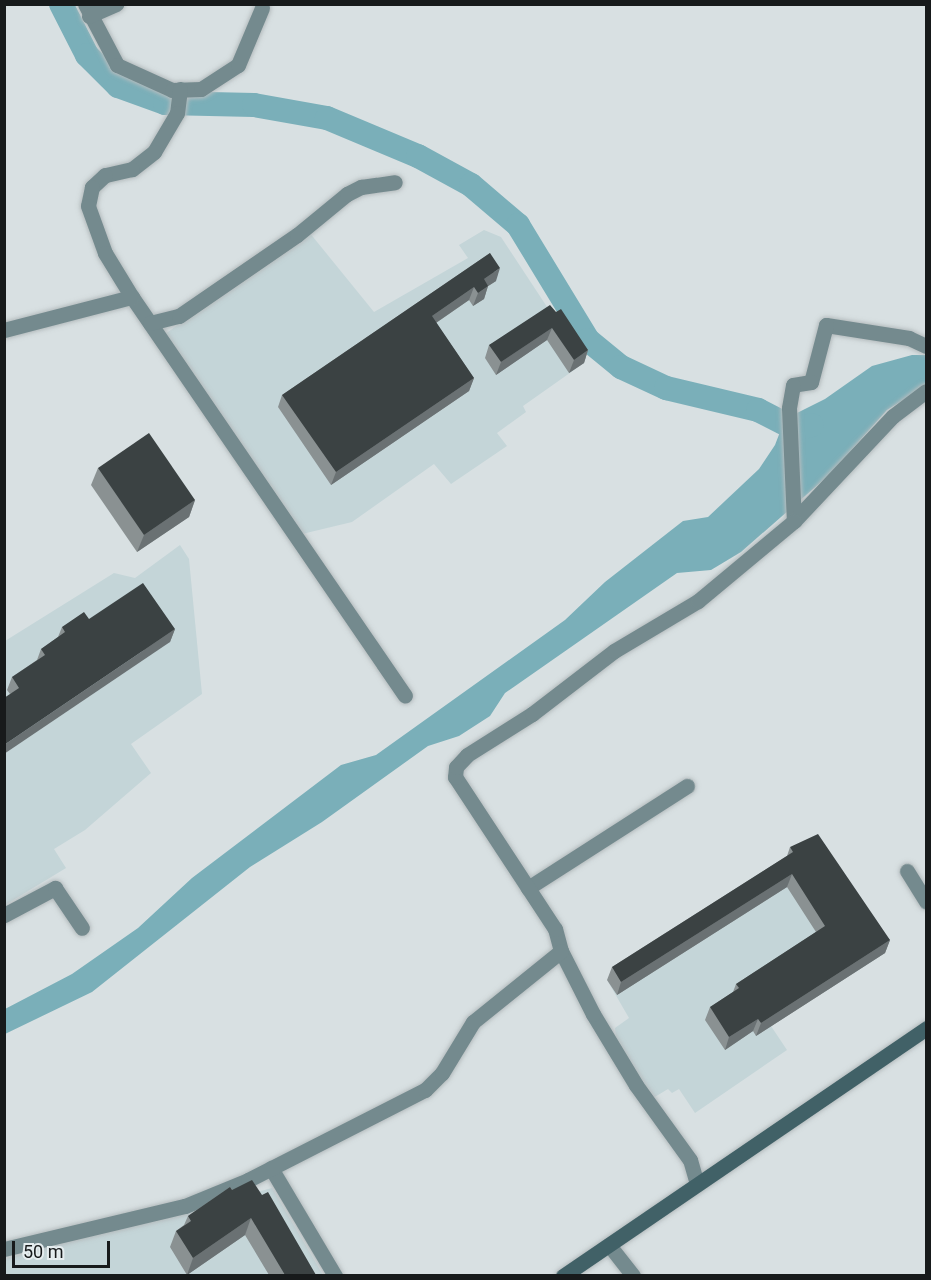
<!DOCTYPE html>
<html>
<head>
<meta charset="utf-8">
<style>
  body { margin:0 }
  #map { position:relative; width:931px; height:1280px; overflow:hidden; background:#d8e0e2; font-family:Roboto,sans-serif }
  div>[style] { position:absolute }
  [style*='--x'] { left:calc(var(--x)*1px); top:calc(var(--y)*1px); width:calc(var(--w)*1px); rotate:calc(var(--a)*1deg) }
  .built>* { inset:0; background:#c4d5d8 }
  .water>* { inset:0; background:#7aafb9 }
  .river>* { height:24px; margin:-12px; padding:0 12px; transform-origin:12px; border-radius:12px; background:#7aafb9 }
  .roads { filter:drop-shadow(0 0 2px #b5bcbe) drop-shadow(0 0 2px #b5bcbe) }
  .street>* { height:15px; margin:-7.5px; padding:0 7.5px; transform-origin:7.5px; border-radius:7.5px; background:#748a8e }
  .secondary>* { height:15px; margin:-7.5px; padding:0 7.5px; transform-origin:7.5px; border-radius:7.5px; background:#416167 }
  .wall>* { inset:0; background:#8a9192 }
  .shaded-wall>* { inset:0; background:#6a7173 }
  .building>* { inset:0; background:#3b4243 }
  span { translate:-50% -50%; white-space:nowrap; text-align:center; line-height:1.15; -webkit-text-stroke:6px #e5edef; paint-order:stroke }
  .frame { position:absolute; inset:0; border:6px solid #171a1b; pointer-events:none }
  .scale { position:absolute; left:12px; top:1241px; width:98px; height:27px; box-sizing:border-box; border:3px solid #171a1b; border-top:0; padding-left:8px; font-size:18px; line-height:21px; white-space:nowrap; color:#171a1b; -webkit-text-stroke:4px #e5edef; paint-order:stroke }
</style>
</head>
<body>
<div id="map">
  <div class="built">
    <div style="clip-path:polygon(484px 230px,501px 237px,584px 363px,523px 406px,526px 412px,497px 433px,507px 446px,451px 484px,434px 464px,352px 522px,302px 534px,165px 334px,309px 232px,374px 312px,468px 258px,459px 245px)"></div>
    <div style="clip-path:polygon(180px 545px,189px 559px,202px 694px,131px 744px,151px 773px,85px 830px,54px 849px,66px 868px,5px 905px,5px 641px,114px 573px,135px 578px)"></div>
    <div style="clip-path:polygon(827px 862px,885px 953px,771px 1026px,787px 1050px,695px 1113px,679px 1089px,672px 1093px,668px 1089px,653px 1098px,617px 1044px,615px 1028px,629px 1018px,607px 980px,788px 865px)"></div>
    <div style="clip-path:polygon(272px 1188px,323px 1275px,5px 1276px,5px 1259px)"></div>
  </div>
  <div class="water">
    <div style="clip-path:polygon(912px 355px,926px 355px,926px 386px,887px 410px,829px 475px,741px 552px,711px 570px,677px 573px,505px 693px,490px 716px,459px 736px,428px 746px,322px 822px,250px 867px,92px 992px,5px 1034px,5px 1009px,72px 974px,138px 928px,192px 878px,341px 765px,376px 755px,565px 620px,605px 582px,683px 521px,708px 517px,759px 469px,775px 445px,785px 419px,825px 399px,872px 366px)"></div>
  </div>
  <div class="river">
    <div style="--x:61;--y:4;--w:57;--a:63"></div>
    <div style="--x:87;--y:55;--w:44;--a:45"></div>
    <div style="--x:118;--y:86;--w:50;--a:19.9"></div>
    <div style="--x:165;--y:103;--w:89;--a:1.3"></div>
    <div style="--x:254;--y:105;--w:74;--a:10.1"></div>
    <div style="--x:327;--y:118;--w:99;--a:22.7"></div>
    <div style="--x:418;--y:156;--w:60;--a:28.7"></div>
    <div style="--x:471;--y:185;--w:62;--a:40.4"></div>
    <div style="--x:518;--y:225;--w:135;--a:58.7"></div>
    <div style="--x:588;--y:340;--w:43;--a:39.3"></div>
    <div style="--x:621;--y:367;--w:50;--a:25"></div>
    <div style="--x:666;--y:388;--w:95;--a:13.4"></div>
    <div style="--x:758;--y:410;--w:42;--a:27.2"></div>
    <div style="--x:795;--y:429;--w:17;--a:-13"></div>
  </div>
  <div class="roads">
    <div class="street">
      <div style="--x:85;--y:4;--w:69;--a:62.3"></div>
      <div style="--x:117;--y:65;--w:60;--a:24.4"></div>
      <div style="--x:172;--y:90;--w:29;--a:-2"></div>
      <div style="--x:201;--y:89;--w:44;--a:-33"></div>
      <div style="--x:238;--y:65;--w:62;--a:-67.2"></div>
      <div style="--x:89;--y:16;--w:30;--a:-24"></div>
      <div style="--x:180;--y:89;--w:24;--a:97"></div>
      <div style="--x:177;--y:113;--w:45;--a:120.5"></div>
      <div style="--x:154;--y:152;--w:28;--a:142"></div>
      <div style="--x:132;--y:169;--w:28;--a:167"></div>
      <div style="--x:105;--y:175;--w:18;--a:137"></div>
      <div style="--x:92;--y:187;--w:19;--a:102"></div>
      <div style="--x:88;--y:206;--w:50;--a:70.1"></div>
      <div style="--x:105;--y:253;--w:52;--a:58.5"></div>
      <div style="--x:132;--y:297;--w:483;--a:55.6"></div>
      <div style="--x:150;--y:323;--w:30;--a:-14"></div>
      <div style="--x:179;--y:316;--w:143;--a:-34.5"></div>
      <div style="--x:297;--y:235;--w:65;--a:-39.4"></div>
      <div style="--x:347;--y:194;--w:16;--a:-27"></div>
      <div style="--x:361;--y:187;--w:34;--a:-8"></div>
      <div style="--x:4;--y:330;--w:132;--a:-14.5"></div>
      <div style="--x:926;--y:346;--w:19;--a:-155"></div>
      <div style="--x:909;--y:338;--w:84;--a:-171.1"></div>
      <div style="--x:826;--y:325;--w:59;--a:104.7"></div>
      <div style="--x:811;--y:382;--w:18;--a:171"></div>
      <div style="--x:793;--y:385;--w:23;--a:100"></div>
      <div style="--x:789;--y:408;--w:113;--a:87.5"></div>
      <div style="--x:794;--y:521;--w:144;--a:-46.7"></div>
      <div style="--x:893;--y:416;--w:41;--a:-37.1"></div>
      <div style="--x:907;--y:871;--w:36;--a:58"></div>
      <div style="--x:528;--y:888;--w:189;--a:-32.7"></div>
      <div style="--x:4;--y:915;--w:58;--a:-27.9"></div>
      <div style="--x:55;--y:888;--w:48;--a:56"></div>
      <div style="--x:271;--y:1168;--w:126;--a:59.3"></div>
      <div style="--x:697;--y:1184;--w:25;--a:-106"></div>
      <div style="--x:690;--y:1160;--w:92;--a:-125.8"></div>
      <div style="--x:636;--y:1085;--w:83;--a:-121.2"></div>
      <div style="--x:593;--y:1014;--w:71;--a:-116.9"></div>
      <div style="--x:561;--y:951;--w:23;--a:-105"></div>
      <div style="--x:555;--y:929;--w:182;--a:-123.3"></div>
      <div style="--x:455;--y:777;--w:10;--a:-84"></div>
      <div style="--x:456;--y:767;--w:16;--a:-47"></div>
      <div style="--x:467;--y:755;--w:77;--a:-32.2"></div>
      <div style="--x:532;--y:714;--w:103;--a:-37.5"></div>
      <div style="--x:614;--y:651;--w:98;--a:-30.8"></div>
      <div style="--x:698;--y:601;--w:125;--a:-39.8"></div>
      <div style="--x:609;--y:1245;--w:39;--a:52"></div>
      <div style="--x:4;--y:1249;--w:186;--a:-13.4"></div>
      <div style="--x:185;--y:1206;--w:68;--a:-22.4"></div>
      <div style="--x:248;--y:1180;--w:199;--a:-27"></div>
      <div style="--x:425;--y:1090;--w:24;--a:-45"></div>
      <div style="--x:442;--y:1073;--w:60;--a:-58.7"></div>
      <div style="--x:473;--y:1022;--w:113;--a:-38.9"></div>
    </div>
    <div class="secondary">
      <div style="--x:563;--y:1276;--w:440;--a:-34.3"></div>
    </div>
  </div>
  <div class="wall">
    <div style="clip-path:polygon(490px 253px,496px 281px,488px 286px,484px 299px,473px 306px,469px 300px,436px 323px,474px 378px,469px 391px,331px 485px,278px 407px,282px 395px)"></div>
    <div style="clip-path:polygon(556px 312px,588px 350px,584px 363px,569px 373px,547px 340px,496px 375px,485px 358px,489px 345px)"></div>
    <div style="clip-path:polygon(98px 468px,195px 500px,189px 517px,137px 552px,91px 485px)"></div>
    <div style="clip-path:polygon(89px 619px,175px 629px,170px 642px,10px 694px,7px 690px,12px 677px,37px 660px,41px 649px,58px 637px,62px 627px)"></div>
    <div style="clip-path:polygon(790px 847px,890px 940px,885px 953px,756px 1036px,753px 1031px,725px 1050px,705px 1020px,710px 1007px,733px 992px,736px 984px,816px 932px,787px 887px,617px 995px,607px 980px,612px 967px,787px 856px)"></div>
    <div style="clip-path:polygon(230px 1187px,316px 1275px,269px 1275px,245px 1235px,187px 1275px,170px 1247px,176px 1231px,184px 1225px,188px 1216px)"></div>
  </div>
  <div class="shaded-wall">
    <div style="clip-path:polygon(500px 268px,496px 281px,479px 292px,484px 279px)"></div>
    <div style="clip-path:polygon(488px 286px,484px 299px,473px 306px,478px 293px)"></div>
    <div style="clip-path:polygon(474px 287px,469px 300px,427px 329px,432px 316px)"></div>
    <div style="clip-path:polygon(552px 328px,547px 340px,496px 375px,501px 362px)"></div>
    <div style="clip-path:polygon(588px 350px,584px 363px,569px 373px,574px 360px)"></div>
    <div style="clip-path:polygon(474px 378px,469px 391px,331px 485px,336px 472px)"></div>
    <div style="clip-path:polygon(195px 500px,189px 517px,137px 552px,144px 535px)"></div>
    <div style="clip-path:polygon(175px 629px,170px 642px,4px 754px,4px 745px)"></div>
    <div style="clip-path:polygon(792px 874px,787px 887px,617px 995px,621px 982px)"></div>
    <div style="clip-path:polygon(890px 940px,885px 953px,756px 1036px,761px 1023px)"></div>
    <div style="clip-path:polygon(758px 1019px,753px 1031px,725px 1050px,729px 1037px)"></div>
    <div style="clip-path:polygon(251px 1218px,245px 1235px,187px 1275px,193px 1258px)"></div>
  </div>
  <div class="building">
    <div style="clip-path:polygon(490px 253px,500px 268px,484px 279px,488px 286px,478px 293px,474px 287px,432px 316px,474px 378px,336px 472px,282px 395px)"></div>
    <div style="clip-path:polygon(550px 305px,556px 312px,561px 309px,588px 350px,574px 360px,552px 328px,501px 362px,489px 345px)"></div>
    <div style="clip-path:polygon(149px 433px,195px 500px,144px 535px,98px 468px)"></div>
    <div style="clip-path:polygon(143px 583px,175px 629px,4px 745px,4px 698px,19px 688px,12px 677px,45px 655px,41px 649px,65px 632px,62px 627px,84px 612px,89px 619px)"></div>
    <div style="clip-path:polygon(818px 834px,890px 940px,761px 1023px,758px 1019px,729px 1037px,710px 1007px,739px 988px,736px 984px,825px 926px,792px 874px,621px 982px,612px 967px,793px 852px,790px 847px)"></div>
    <div style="clip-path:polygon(252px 1180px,262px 1195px,268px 1192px,316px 1275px,285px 1275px,251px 1218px,193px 1258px,176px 1231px,191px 1221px,188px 1216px,230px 1187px,232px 1190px)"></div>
  </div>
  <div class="frame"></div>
  <div class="scale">50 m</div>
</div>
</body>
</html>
